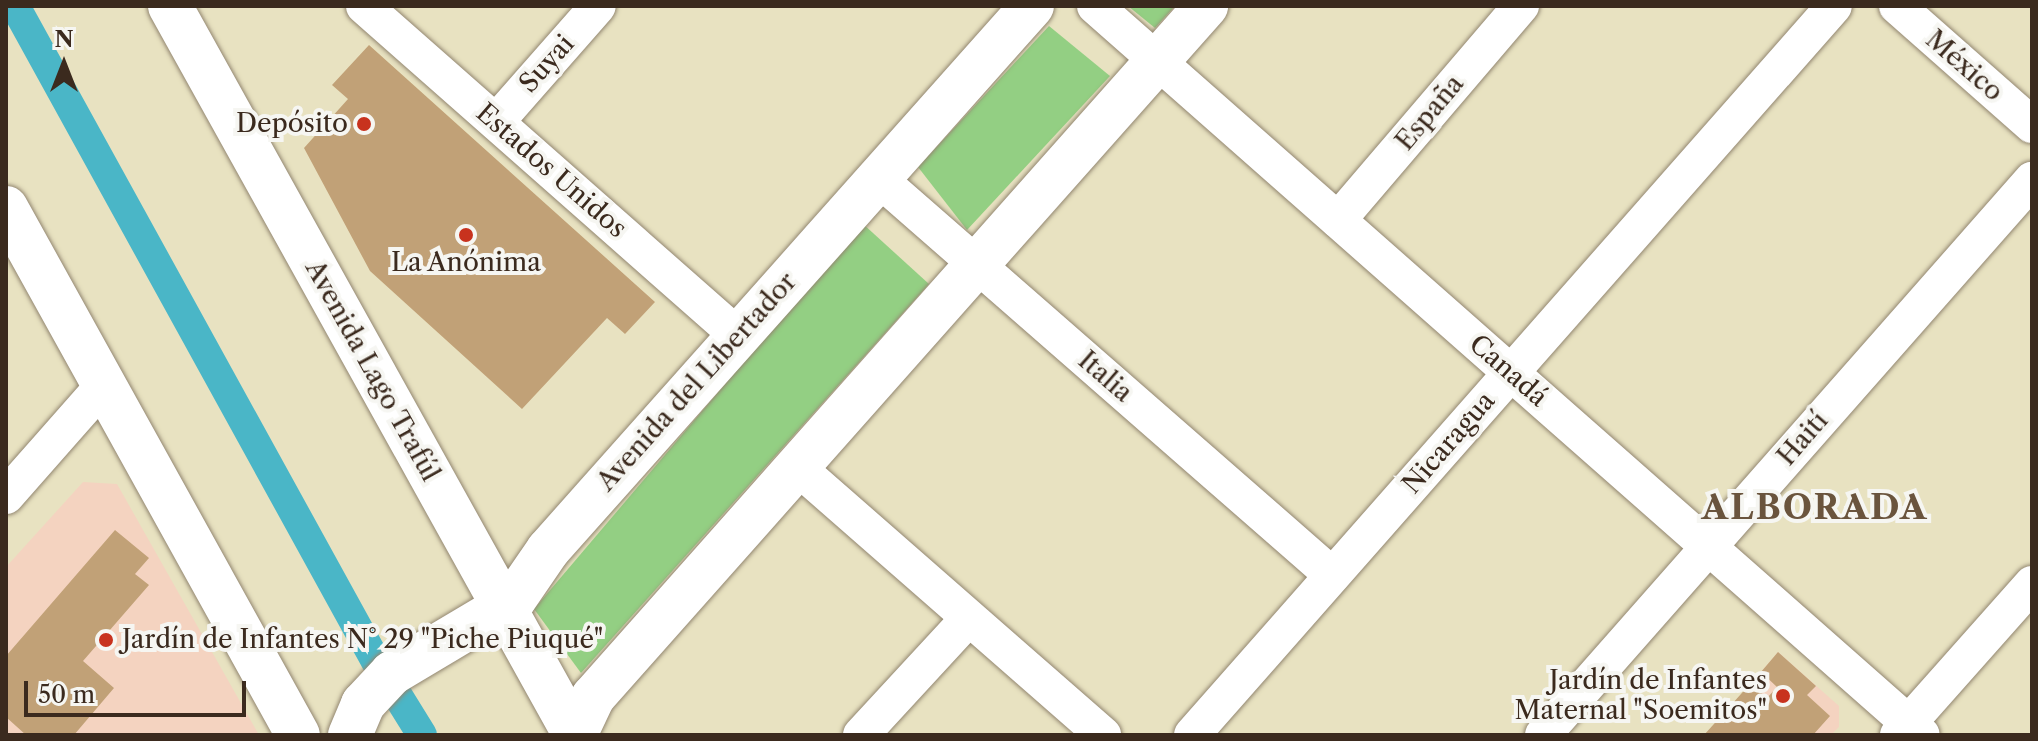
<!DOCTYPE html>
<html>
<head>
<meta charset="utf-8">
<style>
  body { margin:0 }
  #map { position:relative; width:2038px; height:741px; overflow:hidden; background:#e8e2c1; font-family:"Libre Caslon Text",serif }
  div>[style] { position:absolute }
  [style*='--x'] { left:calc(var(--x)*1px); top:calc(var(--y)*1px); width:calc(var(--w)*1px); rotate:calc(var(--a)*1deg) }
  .built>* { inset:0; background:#f4d3c0 }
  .green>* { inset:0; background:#93cf83 }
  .canal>* { height:30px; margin:-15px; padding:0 15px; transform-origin:15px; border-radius:15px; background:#4ab6c7 }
  .building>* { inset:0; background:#c1a177 }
  .roads { filter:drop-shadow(0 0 2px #928670) drop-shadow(0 0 2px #928670) }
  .minor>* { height:36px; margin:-18px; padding:0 18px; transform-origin:18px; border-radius:18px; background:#fff }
  .major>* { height:44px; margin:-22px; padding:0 22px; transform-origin:22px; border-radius:22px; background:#fff }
  .dots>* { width:22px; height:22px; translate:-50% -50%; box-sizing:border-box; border:4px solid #f6f6f2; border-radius:50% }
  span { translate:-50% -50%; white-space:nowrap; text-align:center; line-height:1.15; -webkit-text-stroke:8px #f6f6f2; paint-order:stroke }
  .street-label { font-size:26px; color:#3b2a1e }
  .poi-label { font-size:26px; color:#3b2a1e }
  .right { translate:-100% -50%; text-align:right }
  .left { translate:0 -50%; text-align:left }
  .district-label { font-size:34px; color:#6a543d; font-weight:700; letter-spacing:2px }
  .frame { position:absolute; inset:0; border:8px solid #3b2a1e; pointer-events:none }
  .north { position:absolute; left:24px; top:24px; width:80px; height:80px; -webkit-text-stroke:6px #f6f6f2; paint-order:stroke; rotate:0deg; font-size:22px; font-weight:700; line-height:32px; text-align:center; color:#3b2a1e }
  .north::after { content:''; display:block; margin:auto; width:28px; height:36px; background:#3b2a1e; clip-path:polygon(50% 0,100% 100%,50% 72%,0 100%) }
  .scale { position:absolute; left:24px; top:681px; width:222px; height:36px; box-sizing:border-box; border:4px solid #3b2a1e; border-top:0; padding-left:10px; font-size:24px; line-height:28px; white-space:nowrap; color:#3b2a1e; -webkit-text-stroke:6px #f6f6f2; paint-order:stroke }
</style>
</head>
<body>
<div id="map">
  <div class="built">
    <div style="clip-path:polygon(83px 482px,117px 484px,259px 735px,6px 735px,6px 567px)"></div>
    <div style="clip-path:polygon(1778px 652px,1839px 706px,1839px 727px,1831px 735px,1707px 735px)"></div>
  </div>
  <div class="green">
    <div style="clip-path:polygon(1128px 6px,1175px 6px,1155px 28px)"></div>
    <div style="clip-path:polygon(1049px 26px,1110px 76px,967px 230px,918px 167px)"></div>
    <div style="clip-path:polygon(862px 223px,929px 284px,581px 673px,534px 609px)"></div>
  </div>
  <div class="canal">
    <div style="--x:15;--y:6;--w:750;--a:61.15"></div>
    <div style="--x:396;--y:693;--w:49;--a:58.2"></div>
  </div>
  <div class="building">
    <div style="clip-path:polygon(369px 45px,655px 302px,625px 334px,607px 318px,522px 409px,370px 271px,304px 148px,348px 99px,332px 85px)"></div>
    <div style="clip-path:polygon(115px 530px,149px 558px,135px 574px,149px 585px,83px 661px,114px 688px,74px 735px,26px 735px,6px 717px,6px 656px)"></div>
    <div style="clip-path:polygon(1778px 652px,1816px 686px,1807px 695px,1830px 716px,1813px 735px,1704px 735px,1750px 684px,1767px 698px,1777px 687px,1761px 672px)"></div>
  </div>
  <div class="roads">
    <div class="minor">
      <div style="--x:364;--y:6;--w:499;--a:41.4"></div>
      <div style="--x:1095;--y:6;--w:1102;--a:41.4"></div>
      <div style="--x:1897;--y:6;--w:180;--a:41.4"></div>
      <div style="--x:496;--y:122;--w:154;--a:-48.7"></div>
      <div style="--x:879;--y:179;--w:602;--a:41.16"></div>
      <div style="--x:1338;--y:220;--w:282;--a:-49.5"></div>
      <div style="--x:797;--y:467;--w:407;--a:41.2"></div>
      <div style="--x:6;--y:496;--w:148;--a:-48.6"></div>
      <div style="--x:861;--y:735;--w:159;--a:-47.3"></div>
      <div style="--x:1192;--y:735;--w:971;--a:-48.63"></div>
      <div style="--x:1543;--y:735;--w:740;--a:-48.62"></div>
      <div style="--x:1898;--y:735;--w:202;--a:-48.4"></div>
    </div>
    <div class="major">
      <div style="--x:170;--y:6;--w:834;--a:60.95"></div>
      <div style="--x:6;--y:208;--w:602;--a:61.01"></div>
      <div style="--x:350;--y:735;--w:34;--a:-67"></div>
      <div style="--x:363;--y:704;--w:42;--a:-46.9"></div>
      <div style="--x:392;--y:673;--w:141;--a:-30.8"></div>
      <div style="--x:513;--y:601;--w:62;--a:-55.5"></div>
      <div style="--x:548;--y:550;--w:728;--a:-48.34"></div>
      <div style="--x:575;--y:735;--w:42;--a:-64.7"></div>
      <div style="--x:593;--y:697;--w:924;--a:-48.42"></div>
    </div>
  </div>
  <div class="dots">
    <div style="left:364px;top:124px;background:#c8321e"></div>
    <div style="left:466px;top:235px;background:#c8321e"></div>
    <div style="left:106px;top:640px;background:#c8321e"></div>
    <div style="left:1783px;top:696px;background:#c8321e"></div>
  </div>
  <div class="street-label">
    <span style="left:547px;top:64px;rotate:-48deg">Suyai</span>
    <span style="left:1964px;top:66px;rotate:41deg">México</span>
    <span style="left:1430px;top:113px;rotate:-50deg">España</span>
    <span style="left:551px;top:171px;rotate:41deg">Estados Unidos</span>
    <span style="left:372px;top:371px;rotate:61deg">Avenida Lago Trafúl</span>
    <span style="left:1508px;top:371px;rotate:41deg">Canadá</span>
    <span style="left:1105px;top:377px;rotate:41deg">Italia</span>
    <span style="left:697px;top:382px;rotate:-48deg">Avenida del Libertador</span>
    <span style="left:1803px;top:439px;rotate:-49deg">Haití</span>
    <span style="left:1449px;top:443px;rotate:-49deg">Nicaragua</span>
  </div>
  <div class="poi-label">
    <span class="right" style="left:348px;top:124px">Depósito</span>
    <span style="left:466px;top:263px">La Anónima</span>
    <span class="left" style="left:122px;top:640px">Jardín de Infantes N° 29 "Piche Piuqué"</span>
    <span class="right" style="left:1767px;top:696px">Jardín de Infantes<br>Maternal "Soemitos"</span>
  </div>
  <div class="district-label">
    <span style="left:1815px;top:508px">ALBORADA</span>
  </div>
  <div class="frame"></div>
  <div class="north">N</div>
  <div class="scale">50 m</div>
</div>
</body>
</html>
